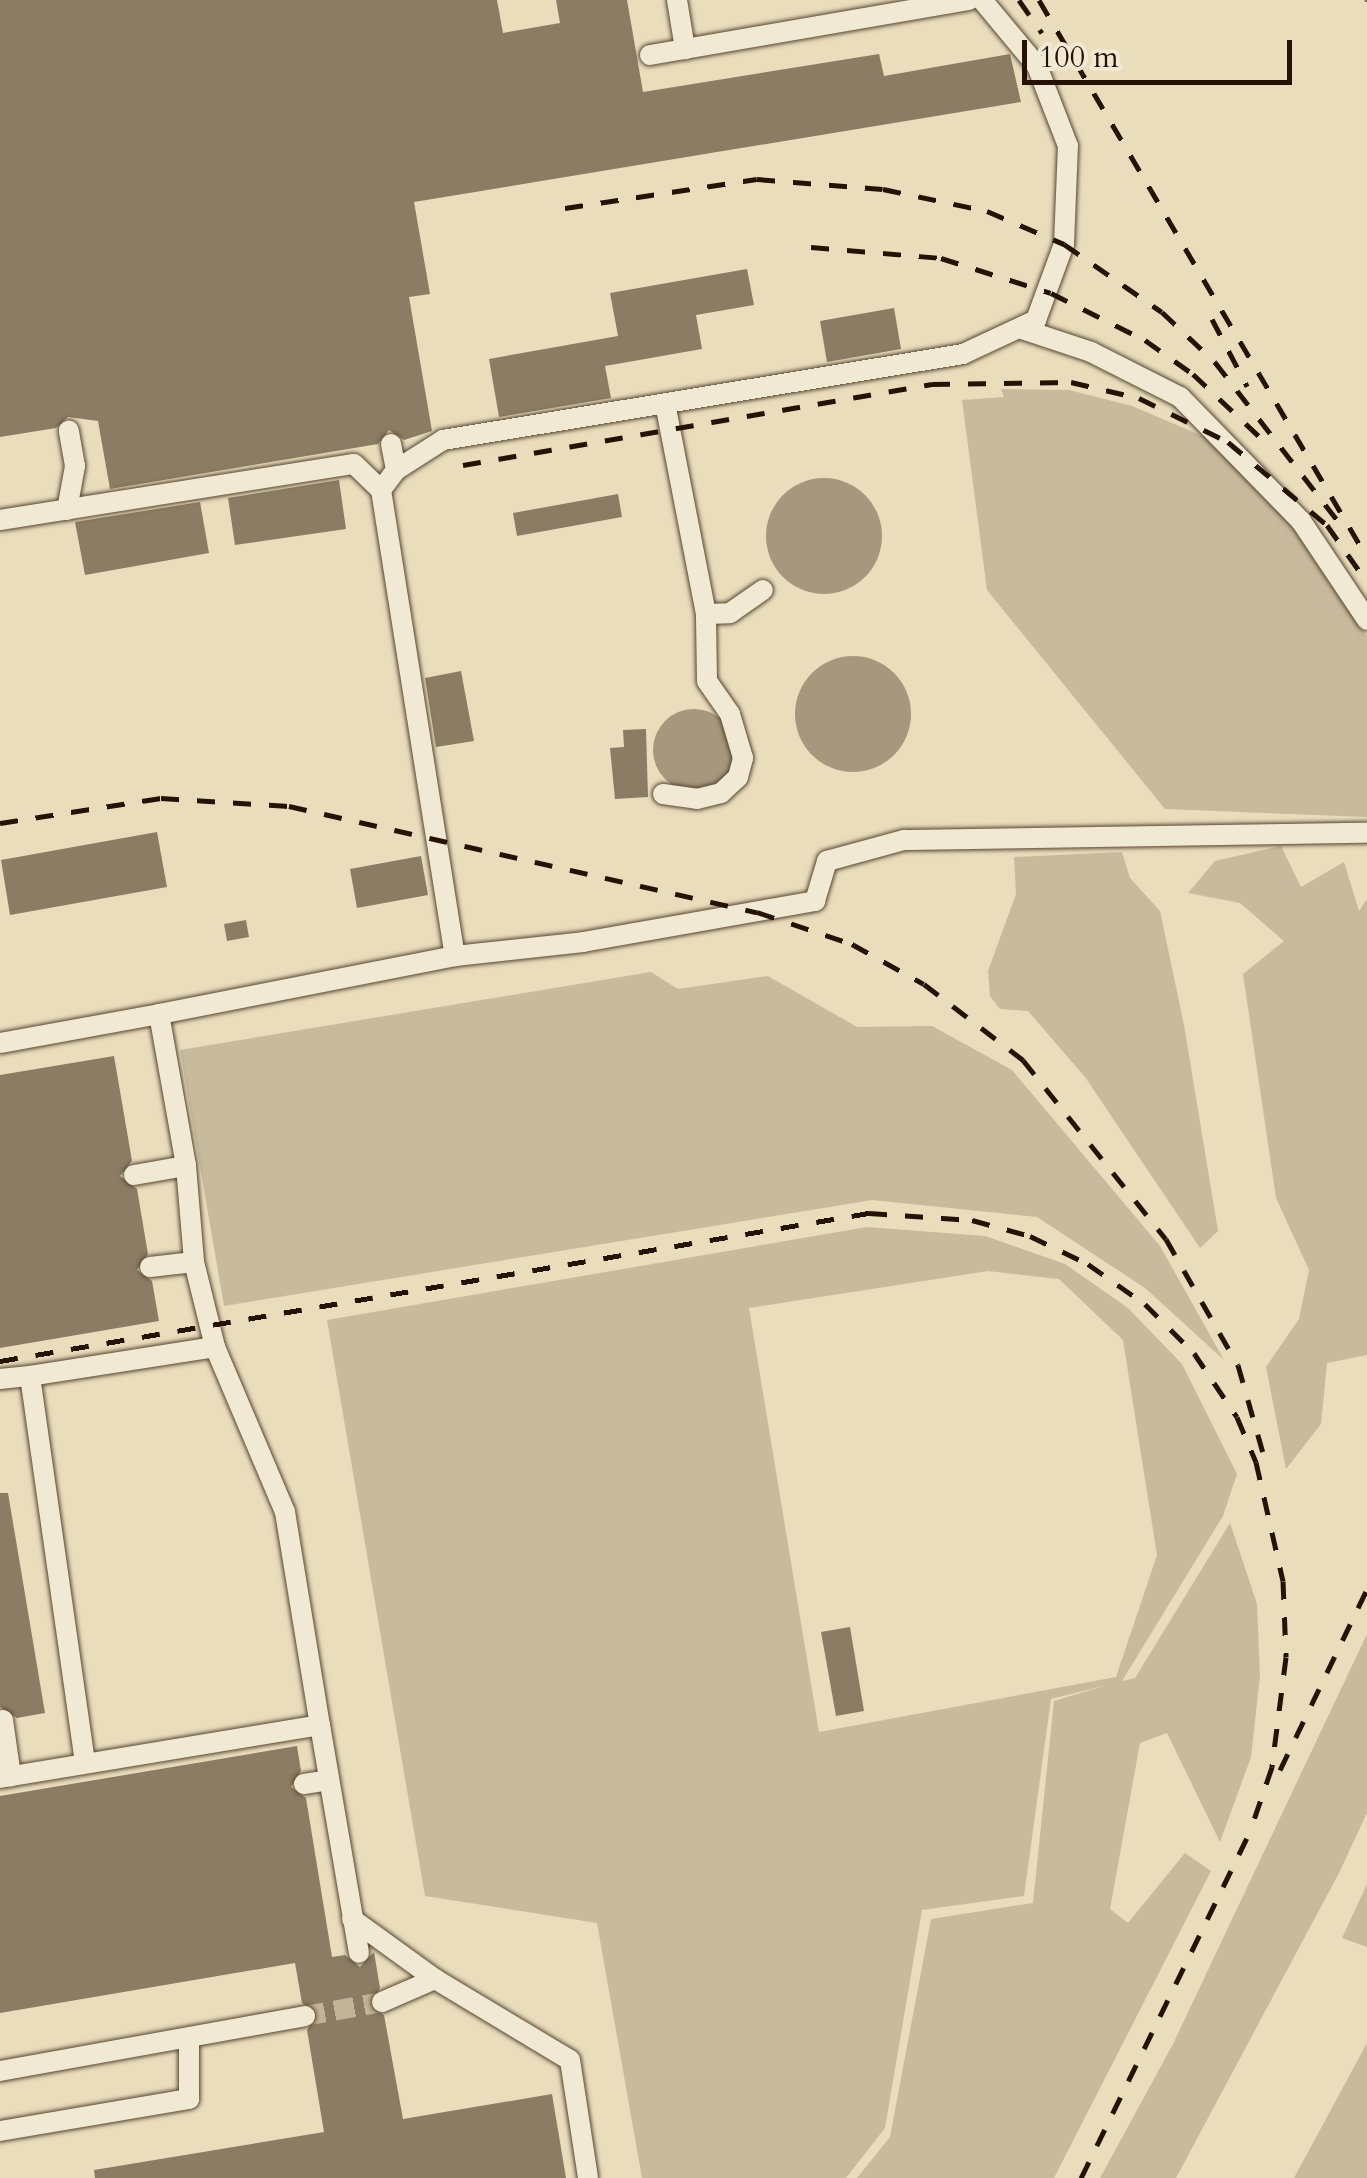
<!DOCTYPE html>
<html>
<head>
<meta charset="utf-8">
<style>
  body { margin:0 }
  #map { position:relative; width:1367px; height:2178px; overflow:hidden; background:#e9ddbc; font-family:Cardo,serif }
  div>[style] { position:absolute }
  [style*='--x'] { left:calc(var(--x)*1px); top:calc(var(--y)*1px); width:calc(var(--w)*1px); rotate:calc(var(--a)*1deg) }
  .green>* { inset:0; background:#c8ba9d }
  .water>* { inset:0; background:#a7987d }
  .round { border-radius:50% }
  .building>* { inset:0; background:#8b7c63 }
  .minor-tunnel>* { height:20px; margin-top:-10px; transform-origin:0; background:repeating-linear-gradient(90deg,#c2b497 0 20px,transparent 0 30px) }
  .roads { filter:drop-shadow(0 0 2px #574531) drop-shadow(0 0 2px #574531) }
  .minor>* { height:20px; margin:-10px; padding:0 10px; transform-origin:10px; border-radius:10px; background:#f1e9d3 }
  .rail>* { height:5px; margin-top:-2.5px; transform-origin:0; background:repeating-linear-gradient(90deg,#261203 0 18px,transparent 0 36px) }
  span { translate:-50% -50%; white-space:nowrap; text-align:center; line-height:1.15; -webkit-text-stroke:8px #f1e9d3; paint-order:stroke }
  .scale { position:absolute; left:1022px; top:40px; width:270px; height:45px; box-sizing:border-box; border:5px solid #261203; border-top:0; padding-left:12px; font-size:30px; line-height:35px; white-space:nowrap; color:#261203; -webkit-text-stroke:8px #f1e9d3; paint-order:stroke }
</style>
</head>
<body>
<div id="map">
  <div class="green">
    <div style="clip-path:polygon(1001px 389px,1069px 390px,1132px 406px,1205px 437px,1286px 517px,1367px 636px,1367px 817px,1165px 809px,987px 590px,962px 400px,1004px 397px)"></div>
    <div style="clip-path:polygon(1281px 846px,1301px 887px,1344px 862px,1359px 911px,1367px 899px,1367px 1355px,1327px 1363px,1321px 1424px,1286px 1469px,1266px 1367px,1299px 1319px,1309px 1270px,1276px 1198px,1243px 974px,1284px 941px,1240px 903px,1188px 893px,1215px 861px)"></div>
    <div style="clip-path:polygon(1122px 852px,1130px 878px,1160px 911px,1184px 1025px,1218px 1231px,1200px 1248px,1085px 1077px,1028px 1011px,1000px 1009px,990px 996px,988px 971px,1016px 894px,1014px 857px)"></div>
    <div style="clip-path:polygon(651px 972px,678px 989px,768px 976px,857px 1027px,932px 1026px,1012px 1070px,1160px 1246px,1224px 1360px,1145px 1288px,1037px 1217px,872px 1200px,224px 1306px,180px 1050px)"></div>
    <div style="clip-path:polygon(evenodd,867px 1227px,985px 1236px,1065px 1264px,1128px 1308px,1182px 1364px,1237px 1474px,1223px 1516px,1122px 1681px,1135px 1678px,1230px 1523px,1257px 1604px,1260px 1676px,1251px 1757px,1220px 1842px,1167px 1733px,1140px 1743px,1110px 1909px,1128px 1923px,1185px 1853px,1211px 1871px,1054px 2178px,857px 2178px,890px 2137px,931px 1919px,1033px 1903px,1054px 1701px,1107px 1685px,1051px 1699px,1024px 1896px,922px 1910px,885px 2128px,846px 2178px,642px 2178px,597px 1923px,425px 1896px,327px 1320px,867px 1227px,988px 1271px,1059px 1279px,1123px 1340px,1157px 1555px,1116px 1677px,819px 1732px,749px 1308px,988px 1271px)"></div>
    <div style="clip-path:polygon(1367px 1634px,1367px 1813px,1339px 1873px,1176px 2178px,1100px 2178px,1173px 2044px)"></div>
    <div style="clip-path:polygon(1367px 1884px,1367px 1947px,1342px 1938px)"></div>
    <div style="clip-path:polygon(1367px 2043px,1367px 2178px,1294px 2178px)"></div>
  </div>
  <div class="water">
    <div class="round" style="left:766px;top:478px;width:116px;height:116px"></div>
    <div class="round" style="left:795px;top:656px;width:116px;height:116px"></div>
    <div class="round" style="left:653px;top:709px;width:82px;height:82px"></div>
  </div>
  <div class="building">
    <div style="clip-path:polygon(0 0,497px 0,503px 33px,560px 23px,556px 0,627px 0,643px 92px,879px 54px,884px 76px,1010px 54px,1021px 102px,414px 202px,430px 294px,409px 297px,432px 431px,404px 440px,389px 430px,378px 444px,110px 489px,98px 421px,68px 417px,56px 428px,0 437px)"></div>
    <div style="clip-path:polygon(747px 269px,754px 305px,696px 315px,702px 349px,605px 366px,611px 398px,499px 417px,489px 359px,618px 336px,610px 293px)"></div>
    <div style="clip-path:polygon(894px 308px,901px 349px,827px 362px,820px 321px)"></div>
    <div style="clip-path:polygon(339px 480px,346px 529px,235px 545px,228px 498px)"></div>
    <div style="clip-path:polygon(618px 494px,622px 517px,517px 536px,513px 513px)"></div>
    <div style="clip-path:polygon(200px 502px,209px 553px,85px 575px,75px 522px)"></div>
    <div style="clip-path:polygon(461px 671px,474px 741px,436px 747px,425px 678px)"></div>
    <div style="clip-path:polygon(646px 729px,648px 797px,615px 799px,610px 748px,624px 747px,623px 730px)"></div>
    <div style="clip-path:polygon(157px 832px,167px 887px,10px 915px,1px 860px)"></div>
    <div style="clip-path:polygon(421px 856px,428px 895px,357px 908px,350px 869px)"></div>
    <div style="clip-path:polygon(246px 920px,249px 937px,227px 941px,224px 924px)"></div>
    <div style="clip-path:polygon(114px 1056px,132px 1161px,120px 1176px,137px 1189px,148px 1254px,137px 1270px,152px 1281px,159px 1321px,0 1348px,0 1075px)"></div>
    <div style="clip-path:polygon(0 1493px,8px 1493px,45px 1713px,17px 1718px,0 1707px)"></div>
    <div style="clip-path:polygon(850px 1627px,864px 1711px,836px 1716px,821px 1632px)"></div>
    <div style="clip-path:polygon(297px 1746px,301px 1771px,291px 1787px,306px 1798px,332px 1957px,345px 1955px,360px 1967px,374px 1952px,380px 1988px,369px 2007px,384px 2015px,403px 2119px,552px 2094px,566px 2178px,95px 2178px,94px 2170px,324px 2132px,307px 2030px,318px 2013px,302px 2003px,295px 1963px,0 2013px,0 1796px)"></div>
  </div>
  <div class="minor-tunnel">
    <div style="--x:305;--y:2016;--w:78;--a:-10.3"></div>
  </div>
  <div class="roads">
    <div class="minor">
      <div style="--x:677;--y:0;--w:50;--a:80.7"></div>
      <div style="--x:650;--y:55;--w:324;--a:-9.8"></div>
      <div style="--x:1022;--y:329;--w:73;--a:18.4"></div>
      <div style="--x:1091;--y:352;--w:100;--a:26.8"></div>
      <div style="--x:1180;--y:397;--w:173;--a:45.7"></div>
      <div style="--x:1301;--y:521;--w:119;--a:56.3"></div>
      <div style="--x:391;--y:444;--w:26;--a:79"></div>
      <div style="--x:381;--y:490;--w:25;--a:-53"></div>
      <div style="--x:396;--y:470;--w:56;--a:-32.6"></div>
      <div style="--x:443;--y:440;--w:527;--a:-9.39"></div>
      <div style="--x:963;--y:354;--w:81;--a:-25"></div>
      <div style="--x:1036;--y:320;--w:81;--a:-69.8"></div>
      <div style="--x:1064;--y:244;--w:98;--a:-87.7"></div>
      <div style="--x:1068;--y:146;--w:86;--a:-111.2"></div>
      <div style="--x:1037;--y:66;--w:86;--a:-129.8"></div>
      <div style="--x:67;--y:510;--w:45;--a:-79.7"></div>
      <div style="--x:75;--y:466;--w:36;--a:-100"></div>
      <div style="--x:0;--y:520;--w:358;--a:-9"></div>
      <div style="--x:354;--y:464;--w:37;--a:44"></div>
      <div style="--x:381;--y:490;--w:472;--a:81"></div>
      <div style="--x:455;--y:956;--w:302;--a:168.9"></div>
      <div style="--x:706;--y:614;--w:24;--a:-2"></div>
      <div style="--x:730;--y:613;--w:40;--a:-34.9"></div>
      <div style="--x:663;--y:794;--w:34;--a:8"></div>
      <div style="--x:697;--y:799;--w:25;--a:-14"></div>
      <div style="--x:721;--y:793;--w:23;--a:-43"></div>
      <div style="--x:738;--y:777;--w:20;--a:-75"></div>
      <div style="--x:743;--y:758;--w:46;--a:-106.5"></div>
      <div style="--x:730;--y:714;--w:40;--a:-124.9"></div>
      <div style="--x:707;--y:681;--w:67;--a:-90.9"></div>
      <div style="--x:706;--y:614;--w:210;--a:-101"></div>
      <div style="--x:455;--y:956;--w:129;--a:-6.2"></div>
      <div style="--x:583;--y:942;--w:236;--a:-10"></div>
      <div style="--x:815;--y:901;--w:42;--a:-73.3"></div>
      <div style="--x:827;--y:861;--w:80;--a:-15.3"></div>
      <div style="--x:904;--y:840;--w:463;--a:-0.9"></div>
      <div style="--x:0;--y:1043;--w:162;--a:-10.3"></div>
      <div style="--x:159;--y:1014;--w:154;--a:79.9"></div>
      <div style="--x:186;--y:1166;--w:96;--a:85.2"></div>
      <div style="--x:194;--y:1262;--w:88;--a:76.1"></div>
      <div style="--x:215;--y:1347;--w:187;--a:171.1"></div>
      <div style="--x:134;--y:1175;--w:53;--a:-9.8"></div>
      <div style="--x:150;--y:1267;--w:44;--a:-6.5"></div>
      <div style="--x:215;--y:1347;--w:179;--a:67"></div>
      <div style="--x:285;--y:1512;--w:216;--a:80.7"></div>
      <div style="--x:0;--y:1379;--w:30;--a:-6"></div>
      <div style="--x:30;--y:1376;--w:391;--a:81.9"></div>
      <div style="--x:3;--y:1720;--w:57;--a:81.9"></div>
      <div style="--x:0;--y:1778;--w:324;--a:-9.4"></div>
      <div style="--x:320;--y:1725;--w:231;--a:80.3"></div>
      <div style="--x:304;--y:1784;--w:25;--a:-9"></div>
      <div style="--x:352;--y:1919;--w:102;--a:35.9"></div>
      <div style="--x:435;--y:1979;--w:157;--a:31"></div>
      <div style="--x:570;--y:2060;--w:119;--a:81.3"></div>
      <div style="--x:382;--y:2002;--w:58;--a:-23.5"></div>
      <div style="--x:0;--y:2071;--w:310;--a:-10.2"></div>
      <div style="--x:0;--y:2131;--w:192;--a:-9.6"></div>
      <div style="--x:189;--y:2099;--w:59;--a:-90"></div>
    </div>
  </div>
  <div class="rail">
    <div style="--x:1019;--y:0;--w:40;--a:55.1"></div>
    <div style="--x:1039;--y:0;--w:646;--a:59.51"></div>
    <div style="--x:1367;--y:0;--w:1;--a:90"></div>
    <div style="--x:565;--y:208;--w:194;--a:-8.6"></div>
    <div style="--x:757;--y:179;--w:126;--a:4.5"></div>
    <div style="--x:883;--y:189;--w:106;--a:11.9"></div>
    <div style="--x:987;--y:211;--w:84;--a:23.2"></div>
    <div style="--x:1064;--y:244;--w:119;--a:34.8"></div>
    <div style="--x:1162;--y:312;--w:73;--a:43.3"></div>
    <div style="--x:1215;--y:362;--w:201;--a:52.3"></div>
    <div style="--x:811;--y:247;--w:130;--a:4.8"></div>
    <div style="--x:941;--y:258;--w:115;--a:17.7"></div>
    <div style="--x:1051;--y:293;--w:105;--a:26.6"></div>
    <div style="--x:1145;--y:340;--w:59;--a:35.3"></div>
    <div style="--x:1193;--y:374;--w:95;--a:43.3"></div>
    <div style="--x:1212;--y:319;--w:76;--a:62.4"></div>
    <div style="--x:463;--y:465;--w:476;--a:-9.8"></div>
    <div style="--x:932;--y:384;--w:139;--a:-0.8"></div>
    <div style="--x:1071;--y:382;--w:70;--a:13.2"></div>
    <div style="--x:1139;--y:398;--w:99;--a:26.3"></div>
    <div style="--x:1228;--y:442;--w:129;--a:40"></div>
    <div style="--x:1327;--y:525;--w:70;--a:54.9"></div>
    <div style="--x:0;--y:823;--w:163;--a:-8.8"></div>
    <div style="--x:161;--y:798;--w:128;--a:3.6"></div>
    <div style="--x:289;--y:806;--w:480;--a:12.8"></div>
    <div style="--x:757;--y:912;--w:100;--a:18.6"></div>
    <div style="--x:852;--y:944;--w:82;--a:29.1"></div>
    <div style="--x:924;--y:984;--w:125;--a:37.5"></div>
    <div style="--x:1023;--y:1060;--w:229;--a:51.4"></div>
    <div style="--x:1166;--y:1239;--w:145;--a:60.3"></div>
    <div style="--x:1238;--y:1365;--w:106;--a:74.1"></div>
    <div style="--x:0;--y:1361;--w:882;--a:-9.67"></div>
    <div style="--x:869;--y:1213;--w:103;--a:3.9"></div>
    <div style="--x:972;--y:1220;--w:60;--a:15.4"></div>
    <div style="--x:1030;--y:1236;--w:64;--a:25.8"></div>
    <div style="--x:1088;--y:1264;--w:70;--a:35.1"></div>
    <div style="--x:1145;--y:1304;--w:69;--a:45"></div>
    <div style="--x:1194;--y:1353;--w:77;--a:56.1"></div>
    <div style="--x:1237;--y:1417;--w:49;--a:67.1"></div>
    <div style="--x:1256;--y:1462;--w:122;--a:77.2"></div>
    <div style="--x:1283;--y:1581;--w:76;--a:87.7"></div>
    <div style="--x:1286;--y:1657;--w:111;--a:97.3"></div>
    <div style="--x:1272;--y:1767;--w:71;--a:108.9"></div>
    <div style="--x:1280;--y:1770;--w:201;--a:-64.3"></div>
    <div style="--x:1081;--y:2178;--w:394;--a:-64"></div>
  </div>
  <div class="scale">100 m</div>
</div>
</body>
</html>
